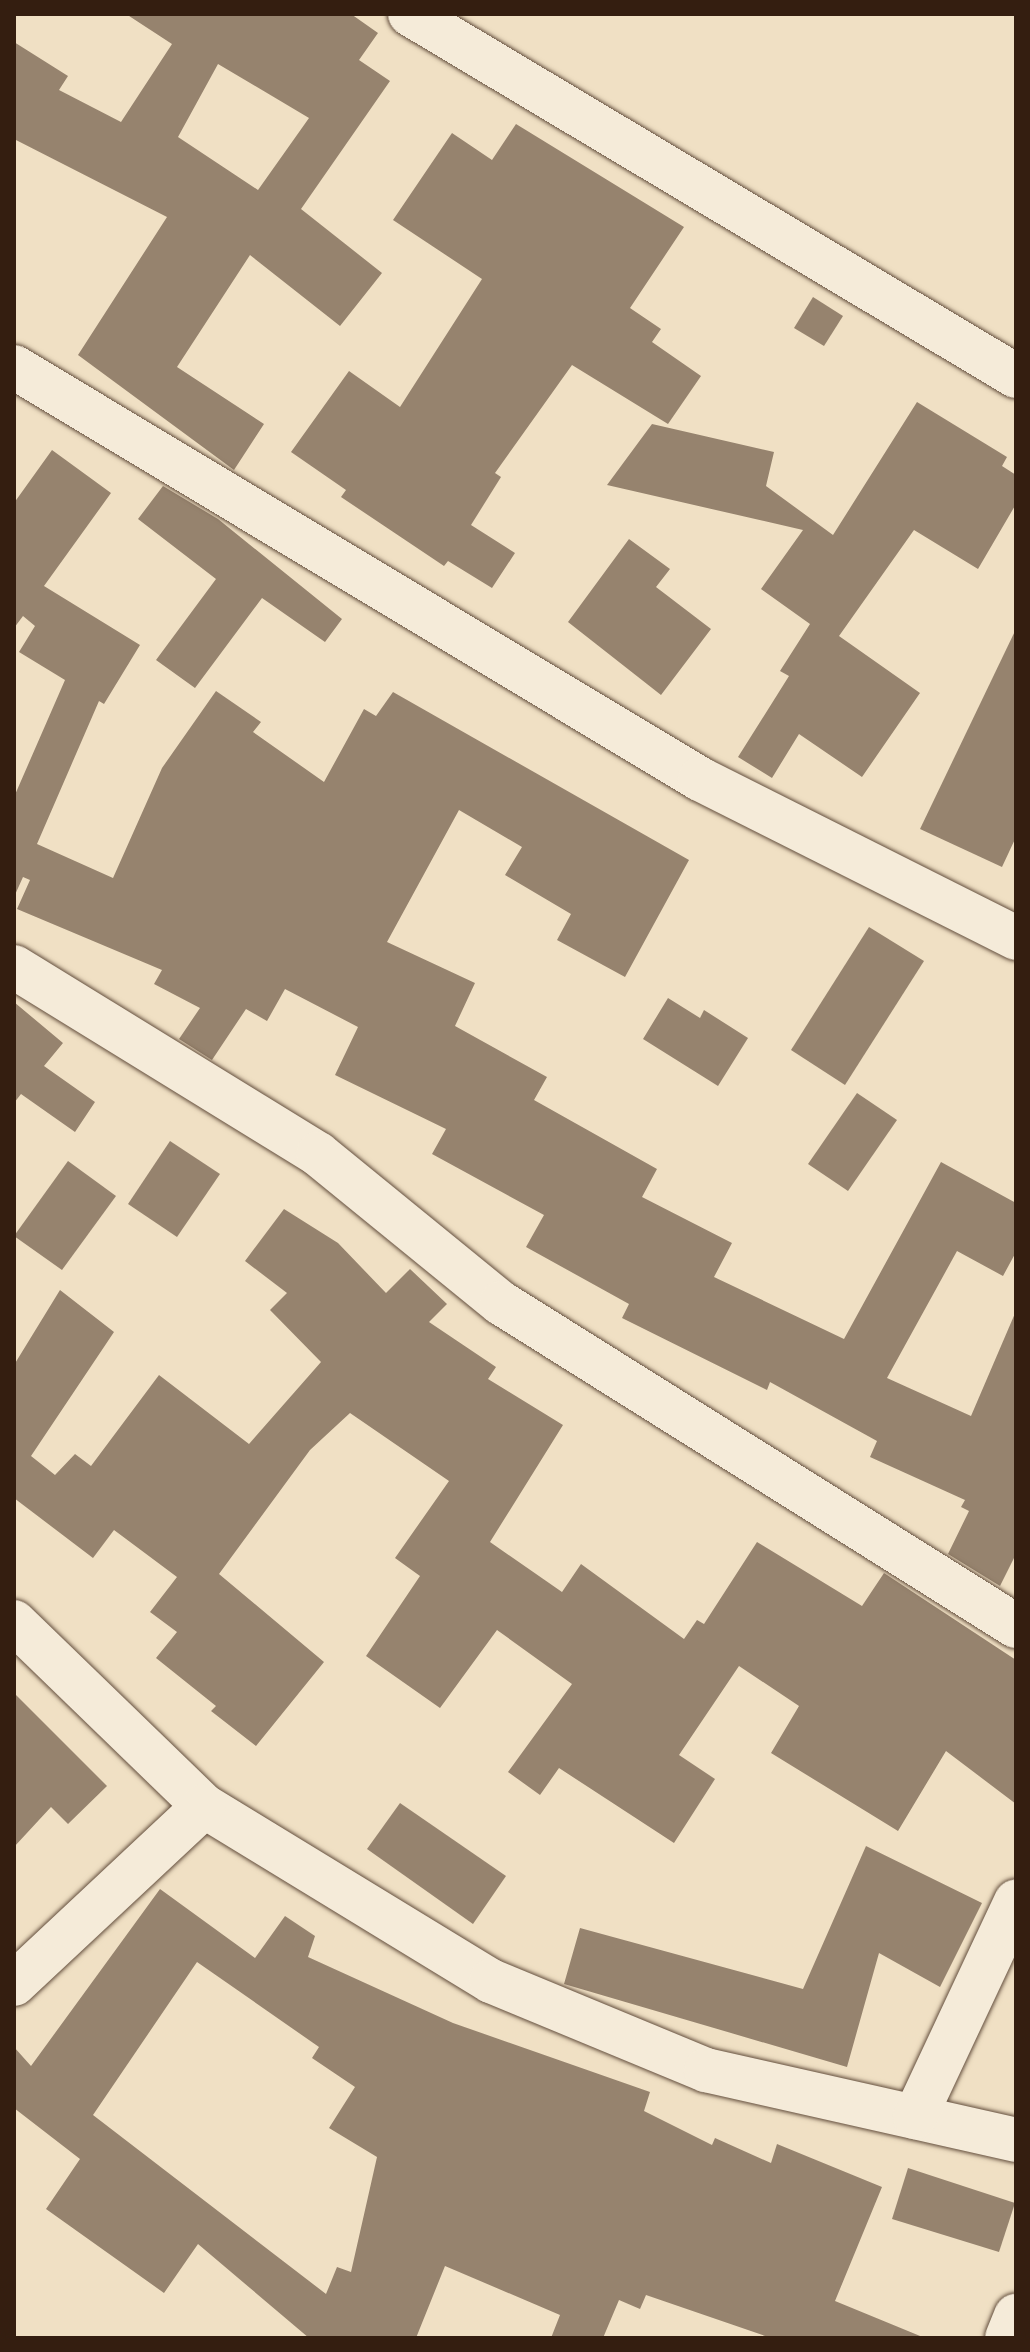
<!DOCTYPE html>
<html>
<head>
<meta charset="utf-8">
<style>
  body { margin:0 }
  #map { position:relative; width:1030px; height:2352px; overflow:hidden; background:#f0e0c4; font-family:"IM FELL Great Primer",serif }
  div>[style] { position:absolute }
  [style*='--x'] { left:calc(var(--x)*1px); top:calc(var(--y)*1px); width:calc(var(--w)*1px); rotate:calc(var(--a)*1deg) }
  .building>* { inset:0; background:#96836e }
  .roads { filter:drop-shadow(0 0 2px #634e3d) drop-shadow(0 0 2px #634e3d) }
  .minor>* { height:44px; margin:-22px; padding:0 22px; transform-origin:22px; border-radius:22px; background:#f5ebd9 }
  span { translate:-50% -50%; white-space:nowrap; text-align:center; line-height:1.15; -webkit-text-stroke:7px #f5ebd9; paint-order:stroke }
  .frame { position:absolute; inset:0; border:16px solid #341e10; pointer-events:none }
</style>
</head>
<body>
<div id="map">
  <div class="building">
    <div style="clip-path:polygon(evenodd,126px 14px,351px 14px,378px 33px,359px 60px,390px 81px,301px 209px,382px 273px,340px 326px,250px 255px,177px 367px,264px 424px,234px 470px,78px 355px,167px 217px,14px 139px,14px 42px,68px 76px,59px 90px,121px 122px,172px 44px,126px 14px,218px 64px,309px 118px,258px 190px,178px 137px,218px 64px)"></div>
    <div style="clip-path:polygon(516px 124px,684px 227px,630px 308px,661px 329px,652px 342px,701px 376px,668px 424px,572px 365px,495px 473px,501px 477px,471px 525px,515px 553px,492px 588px,448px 561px,444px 566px,341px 497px,346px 490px,291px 452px,349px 371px,400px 407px,482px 279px,393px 220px,452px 133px,492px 160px)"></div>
    <div style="clip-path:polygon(813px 297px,843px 316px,824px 346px,794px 328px)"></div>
    <div style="clip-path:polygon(917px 402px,1007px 457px,1002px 466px,1016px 475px,1016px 504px,978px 569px,914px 530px,839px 636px,920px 693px,862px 777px,799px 734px,772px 778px,738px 757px,789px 676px,780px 671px,810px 624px,761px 589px,803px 530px,607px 485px,652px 424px,774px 452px,766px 486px,833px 535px)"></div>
    <div style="clip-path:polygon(52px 450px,111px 493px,44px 586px,140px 645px,104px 704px,99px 701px,37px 844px,113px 878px,162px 768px,216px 691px,261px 722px,253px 732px,324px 782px,364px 709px,376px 716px,393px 692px,689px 860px,625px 977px,557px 940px,571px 914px,505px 875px,522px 847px,459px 810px,387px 942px,475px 983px,455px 1026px,547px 1077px,534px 1100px,657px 1169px,642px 1197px,732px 1243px,714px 1277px,844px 1339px,941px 1162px,1016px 1203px,1016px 1252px,1003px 1276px,957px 1251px,887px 1378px,971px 1416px,1016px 1311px,1016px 1554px,1000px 1586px,948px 1554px,969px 1511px,961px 1507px,965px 1500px,870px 1457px,877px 1441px,770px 1382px,767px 1390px,622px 1318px,629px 1304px,526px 1247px,544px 1215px,432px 1154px,446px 1129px,335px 1075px,358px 1027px,285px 989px,267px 1021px,246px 1009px,212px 1060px,179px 1039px,200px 1008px,154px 984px,162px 970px,17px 909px,30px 880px,23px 877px,14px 897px,14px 797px,65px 680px,19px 652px,35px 626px,23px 616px,14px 628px,14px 503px)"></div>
    <div style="clip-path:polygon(163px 486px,218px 519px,342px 619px,325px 642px,262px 598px,195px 688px,156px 660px,216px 579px,138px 519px)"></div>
    <div style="clip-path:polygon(629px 539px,670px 569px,656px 587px,711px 629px,661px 695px,568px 622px)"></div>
    <div style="clip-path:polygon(1016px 629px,1016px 837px,1002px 867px,920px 829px)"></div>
    <div style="clip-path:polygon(869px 927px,924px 961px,845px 1085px,791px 1050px)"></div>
    <div style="clip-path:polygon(668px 998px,700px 1018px,704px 1010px,748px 1038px,718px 1086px,643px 1039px)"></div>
    <div style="clip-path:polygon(14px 1002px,63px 1043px,44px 1066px,95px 1102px,75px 1132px,21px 1094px,14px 1103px)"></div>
    <div style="clip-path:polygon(857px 1093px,897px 1120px,848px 1191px,808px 1164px)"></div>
    <div style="clip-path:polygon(170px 1141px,220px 1174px,177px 1237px,128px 1204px)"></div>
    <div style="clip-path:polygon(68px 1161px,116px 1196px,62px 1270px,14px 1236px)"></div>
    <div style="clip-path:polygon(284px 1209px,338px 1243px,386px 1293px,410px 1269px,447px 1304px,429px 1322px,496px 1367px,488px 1379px,563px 1425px,490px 1542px,562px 1592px,581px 1564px,684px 1639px,697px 1620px,704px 1624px,757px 1542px,862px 1606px,884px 1573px,1016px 1660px,1016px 1804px,946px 1751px,898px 1831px,771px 1753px,799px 1706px,739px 1666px,679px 1755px,715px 1779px,674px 1843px,559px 1768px,540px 1795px,508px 1772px,572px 1684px,497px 1630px,440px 1708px,366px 1656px,420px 1576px,395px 1558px,449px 1481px,350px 1413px,310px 1450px,219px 1574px,324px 1662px,256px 1746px,211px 1711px,216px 1706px,156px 1658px,177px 1632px,150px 1612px,177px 1577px,114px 1530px,93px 1558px,14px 1498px,14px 1365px,60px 1290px,114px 1332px,31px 1456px,55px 1475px,75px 1454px,91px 1466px,159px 1375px,249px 1444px,321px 1362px,270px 1310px,287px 1293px,245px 1261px)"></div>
    <div style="clip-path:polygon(14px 1693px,107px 1786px,68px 1824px,51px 1807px,14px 1847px)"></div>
    <div style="clip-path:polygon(400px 1803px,506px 1876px,473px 1924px,367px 1849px)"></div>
    <div style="clip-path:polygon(866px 1846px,982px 1903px,940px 1987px,879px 1953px,847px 2067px,564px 1984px,580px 1928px,803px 1989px)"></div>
    <div style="clip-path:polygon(evenodd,160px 1889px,255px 1958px,285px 1916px,315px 1936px,308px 1957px,453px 2023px,650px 2092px,644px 2111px,712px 2145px,715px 2138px,771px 2163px,777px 2144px,882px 2187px,835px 2301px,925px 2338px,771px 2338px,646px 2295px,640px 2309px,619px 2300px,603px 2338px,551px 2338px,560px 2315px,445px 2266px,416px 2338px,309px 2338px,198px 2244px,164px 2293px,46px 2209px,80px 2159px,14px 2108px,14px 2047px,31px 2066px,160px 1889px,197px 1962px,319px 2047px,312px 2058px,355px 2087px,329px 2128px,377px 2157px,351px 2272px,337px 2267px,326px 2294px,93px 2115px,197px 1962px)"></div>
    <div style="clip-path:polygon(908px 2168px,1015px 2203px,999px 2252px,892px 2219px)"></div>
  </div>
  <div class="roads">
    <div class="minor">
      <div style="--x:410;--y:14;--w:706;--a:30.85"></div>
      <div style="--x:14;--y:367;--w:800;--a:30.99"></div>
      <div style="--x:700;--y:779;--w:354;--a:26.7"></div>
      <div style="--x:14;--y:967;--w:357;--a:31.6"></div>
      <div style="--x:318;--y:1154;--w:236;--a:39.2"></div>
      <div style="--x:501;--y:1303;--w:608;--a:32.1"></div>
      <div style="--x:14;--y:1622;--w:264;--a:44.1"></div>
      <div style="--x:204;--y:1806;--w:336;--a:31.4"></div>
      <div style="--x:491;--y:1981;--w:233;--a:22.5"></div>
      <div style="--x:706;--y:2070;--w:318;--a:12.7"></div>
      <div style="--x:14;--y:1984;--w:260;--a:-43.1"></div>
      <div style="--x:915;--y:2117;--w:238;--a:-64.9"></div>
      <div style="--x:1007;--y:2338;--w:24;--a:-68"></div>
    </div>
  </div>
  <div class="frame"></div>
</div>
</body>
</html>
